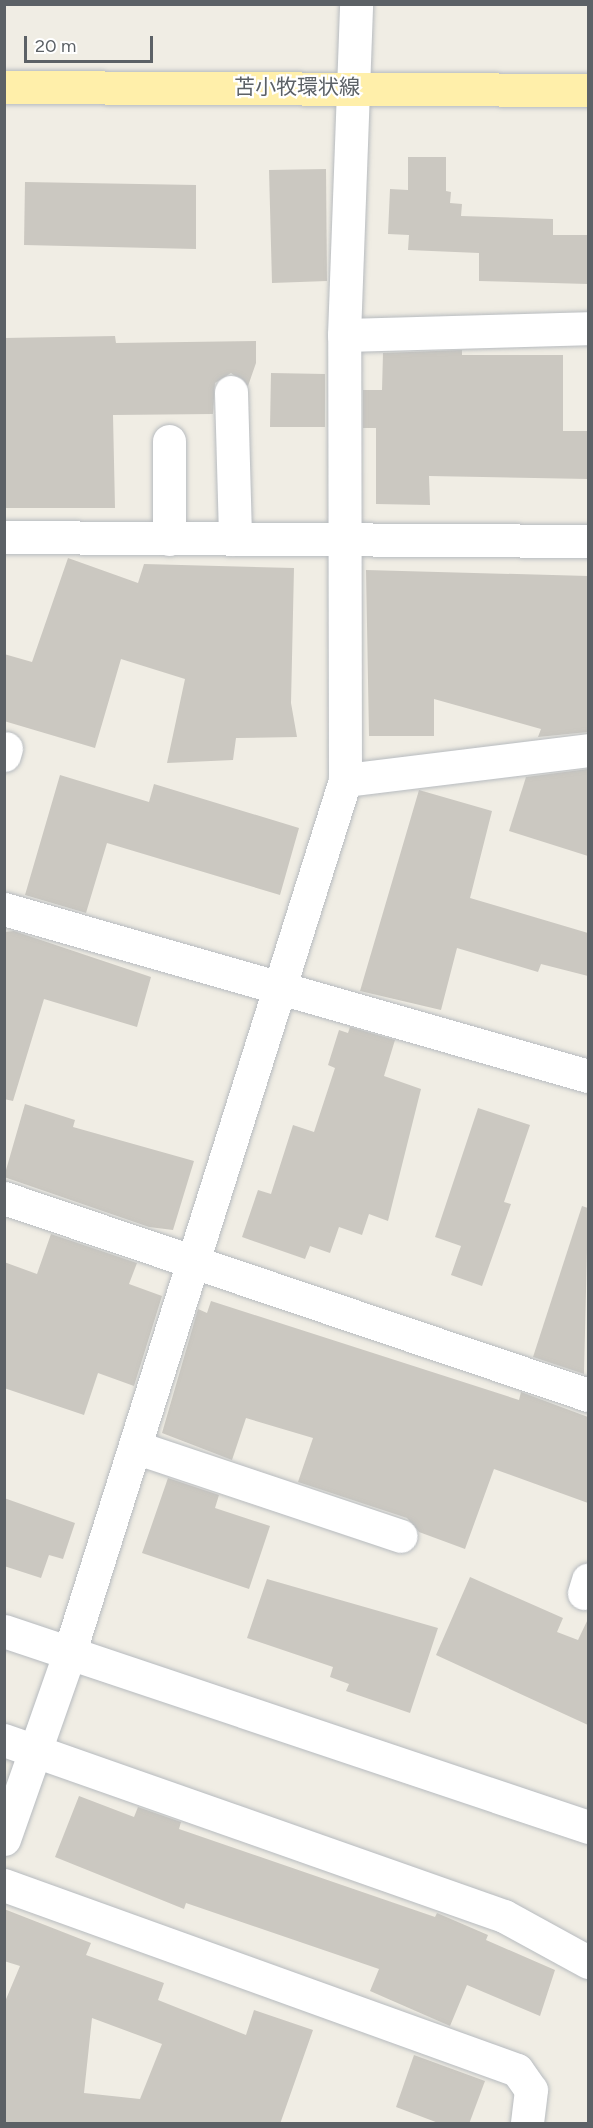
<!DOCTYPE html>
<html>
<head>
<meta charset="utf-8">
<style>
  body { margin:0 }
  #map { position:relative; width:593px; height:2128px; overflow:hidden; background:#f0ede4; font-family:Figtree,"Noto Sans JP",sans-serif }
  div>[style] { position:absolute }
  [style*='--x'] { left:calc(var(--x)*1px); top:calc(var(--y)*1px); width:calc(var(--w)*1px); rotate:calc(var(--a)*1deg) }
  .building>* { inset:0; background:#cbc8c1 }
  .roads { filter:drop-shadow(0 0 2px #b7bbbf) drop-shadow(0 0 2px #b7bbbf) }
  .minor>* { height:33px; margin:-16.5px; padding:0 16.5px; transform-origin:16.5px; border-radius:16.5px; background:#fff }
  .major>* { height:33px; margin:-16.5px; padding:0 16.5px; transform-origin:16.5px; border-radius:16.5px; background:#ffefaa }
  span { translate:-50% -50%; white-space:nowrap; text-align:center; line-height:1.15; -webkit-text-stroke:4.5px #fff; paint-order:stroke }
  .street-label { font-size:21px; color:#5c6166 }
  .frame { position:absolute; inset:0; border:6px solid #5c6166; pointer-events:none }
  .scale { position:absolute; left:24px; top:36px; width:129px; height:27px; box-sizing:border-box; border:3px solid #5c6166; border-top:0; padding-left:8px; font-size:18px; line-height:21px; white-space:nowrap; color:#5c6166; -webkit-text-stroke:4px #fff; paint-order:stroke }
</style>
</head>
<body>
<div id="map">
  <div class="building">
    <div style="clip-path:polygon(408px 157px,446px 157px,446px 191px,451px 192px,450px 203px,462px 204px,461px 216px,553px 219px,553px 235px,588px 235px,588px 284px,479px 281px,479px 253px,408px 250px,409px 235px,388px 234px,390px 189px,408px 190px)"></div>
    <div style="clip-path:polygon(326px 169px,327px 281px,272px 283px,269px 170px)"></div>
    <div style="clip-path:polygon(25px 182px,196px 185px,196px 249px,24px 245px)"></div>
    <div style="clip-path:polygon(115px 336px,116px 343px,256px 341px,256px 363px,248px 386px,231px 373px,215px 383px,213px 414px,113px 415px,115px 508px,4px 508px,4px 338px)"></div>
    <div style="clip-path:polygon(462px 350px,462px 355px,563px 355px,563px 431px,588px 431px,588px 479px,429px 476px,430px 505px,376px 504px,376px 428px,363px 428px,363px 390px,382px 390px,383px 353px)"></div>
    <div style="clip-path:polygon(271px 373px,325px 374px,325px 427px,270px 427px)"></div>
    <div style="clip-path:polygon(68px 558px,138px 583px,144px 564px,294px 568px,291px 703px,297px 737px,236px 738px,233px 760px,167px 763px,185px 679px,121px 659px,95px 748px,4px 721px,4px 654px,32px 662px)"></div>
    <div style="clip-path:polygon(366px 570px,588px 576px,588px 732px,538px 737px,541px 729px,434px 699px,434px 736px,369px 736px)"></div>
    <div style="clip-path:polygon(588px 769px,588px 856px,509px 831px,526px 777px)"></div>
    <div style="clip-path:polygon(60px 775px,149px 802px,154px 784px,299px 828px,280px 895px,107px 843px,86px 913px,25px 895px)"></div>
    <div style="clip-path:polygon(419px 790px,492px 811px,470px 898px,588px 933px,588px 976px,541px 964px,538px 972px,457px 948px,441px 1010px,360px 991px)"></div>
    <div style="clip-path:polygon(14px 931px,151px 977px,137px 1027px,44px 999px,13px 1101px,4px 1099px,4px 932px)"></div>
    <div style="clip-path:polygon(350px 1027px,395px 1040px,384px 1076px,421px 1089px,388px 1221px,369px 1214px,362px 1235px,339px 1227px,330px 1253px,310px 1246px,305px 1259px,242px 1237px,258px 1190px,271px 1194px,293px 1125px,314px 1132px,335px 1068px,328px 1065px,339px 1030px,348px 1033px)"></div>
    <div style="clip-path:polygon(25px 1104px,75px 1120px,73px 1127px,194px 1161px,173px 1230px,149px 1227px,4px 1177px)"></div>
    <div style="clip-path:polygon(478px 1108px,530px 1125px,504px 1202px,511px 1204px,482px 1286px,451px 1275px,461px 1246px,435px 1237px)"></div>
    <div style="clip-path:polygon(582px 1206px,588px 1208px,584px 1374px,533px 1357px)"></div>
    <div style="clip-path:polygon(51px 1234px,137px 1263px,129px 1284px,162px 1296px,134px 1386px,98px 1373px,84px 1415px,4px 1388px,4px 1262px,37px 1274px)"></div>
    <div style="clip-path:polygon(211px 1301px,519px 1400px,521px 1392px,588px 1417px,588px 1503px,494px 1469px,465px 1549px,419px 1532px,407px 1518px,298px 1482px,313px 1438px,246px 1418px,232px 1460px,162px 1433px,198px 1309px,207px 1313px)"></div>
    <div style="clip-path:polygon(168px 1478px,219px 1495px,215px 1508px,270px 1526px,249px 1589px,142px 1553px)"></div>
    <div style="clip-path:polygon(4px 1498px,75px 1523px,63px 1559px,49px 1555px,41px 1578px,4px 1566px)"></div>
    <div style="clip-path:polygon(470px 1577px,563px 1618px,557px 1632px,578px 1640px,588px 1619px,588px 1725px,436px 1655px)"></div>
    <div style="clip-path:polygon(267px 1579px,438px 1628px,410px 1713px,346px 1691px,349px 1684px,330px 1677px,333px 1667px,247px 1638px)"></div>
    <div style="clip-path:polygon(79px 1796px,134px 1817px,138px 1807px,181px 1822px,179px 1829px,435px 1917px,437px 1913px,488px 1935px,486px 1940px,555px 1970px,540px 2016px,467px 1985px,450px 2026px,370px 1991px,379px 1969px,186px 1903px,184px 1909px,55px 1857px)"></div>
    <div style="clip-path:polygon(evenodd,4px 1909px,91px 1943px,86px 1955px,164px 1983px,158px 2000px,246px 2035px,254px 2010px,313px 2030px,280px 2124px,4px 2124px,4px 2004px,20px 1966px,4px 1961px,4px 1909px,92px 2018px,162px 2044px,140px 2099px,84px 2093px,92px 2018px)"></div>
    <div style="clip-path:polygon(414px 2055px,485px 2081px,469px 2124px,441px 2124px,396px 2107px)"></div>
  </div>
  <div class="roads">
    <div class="minor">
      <div style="--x:344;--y:335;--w:244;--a:-1.6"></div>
      <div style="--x:231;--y:392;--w:147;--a:88.4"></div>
      <div style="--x:4;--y:537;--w:584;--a:0.39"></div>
      <div style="--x:169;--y:539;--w:98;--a:-90"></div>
      <div style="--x:4;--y:755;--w:7;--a:-74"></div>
      <div style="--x:345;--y:780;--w:245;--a:-7"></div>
      <div style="--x:4;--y:909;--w:607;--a:15.96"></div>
      <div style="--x:4;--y:1198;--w:616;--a:18.64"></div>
      <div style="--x:135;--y:1447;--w:280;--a:18.5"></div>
      <div style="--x:584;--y:1593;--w:14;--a:-73"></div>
      <div style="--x:4;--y:1631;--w:616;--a:18.55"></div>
      <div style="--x:4;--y:1740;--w:530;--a:19.39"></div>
      <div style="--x:504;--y:1916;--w:96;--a:28.7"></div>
      <div style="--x:4;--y:1839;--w:196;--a:-70.6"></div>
      <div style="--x:69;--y:1654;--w:917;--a:-72.47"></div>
      <div style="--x:345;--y:780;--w:445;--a:-90.1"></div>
      <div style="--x:344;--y:335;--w:331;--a:-87.9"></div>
      <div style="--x:4;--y:1885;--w:545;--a:19.83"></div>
      <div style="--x:517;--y:2070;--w:24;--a:55"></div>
      <div style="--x:531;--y:2090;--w:34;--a:97"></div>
    </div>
    <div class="major">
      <div style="--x:4;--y:87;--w:584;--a:0.29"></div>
    </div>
  </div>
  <div class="street-label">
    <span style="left:297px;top:87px">苫小牧環状線</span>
  </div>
  <div class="frame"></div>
  <div class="scale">20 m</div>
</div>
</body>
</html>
